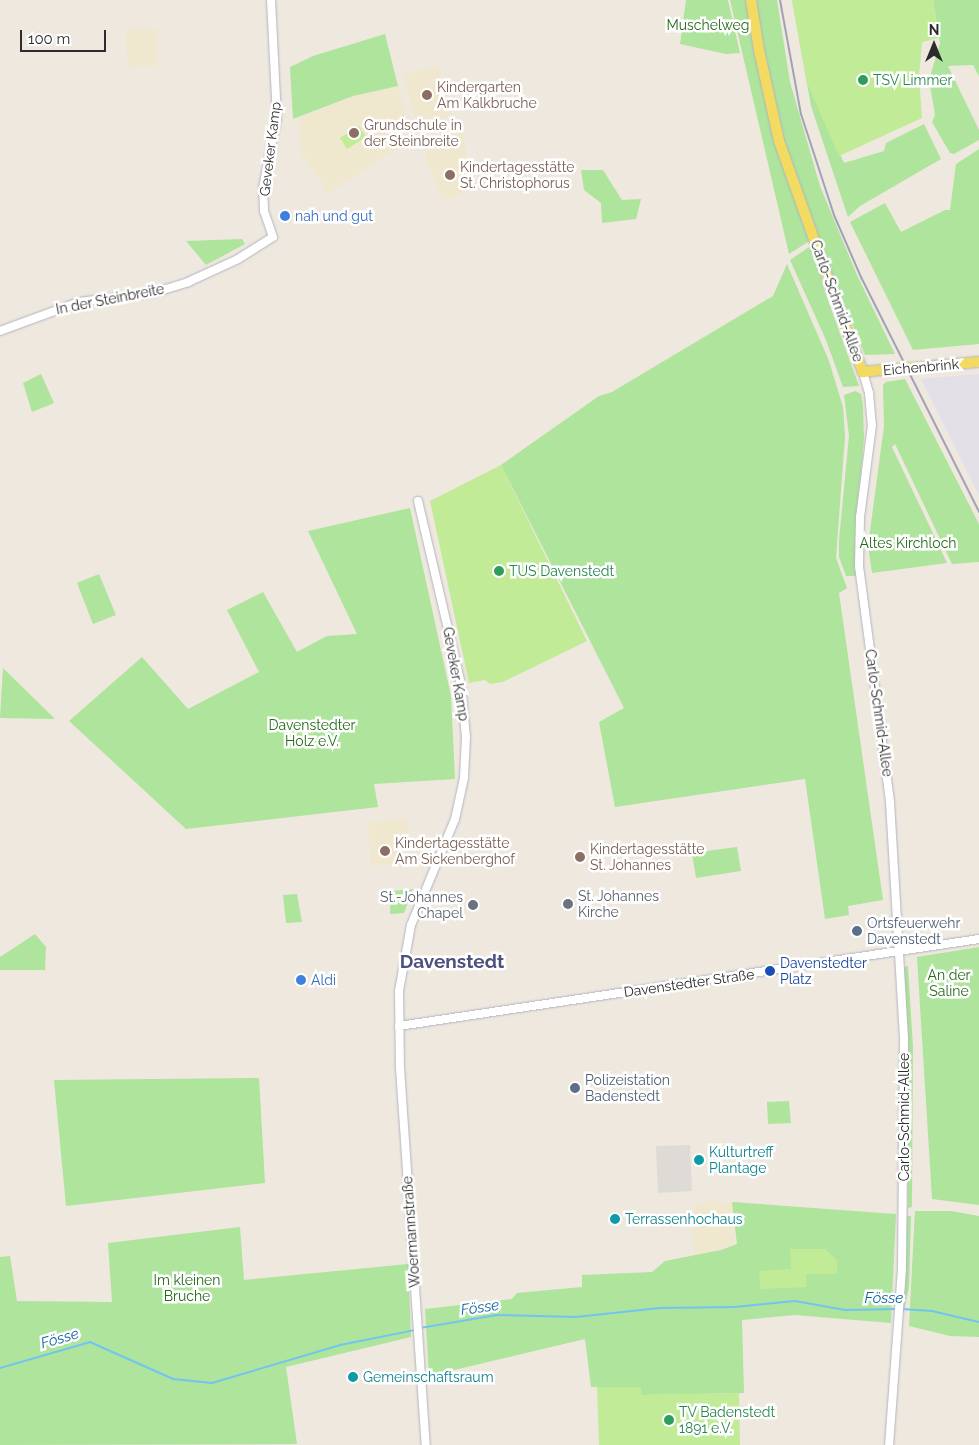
<!DOCTYPE html>
<html>
<head>
<meta charset="utf-8">
<style>
  body { margin:0 }
  #map { position:relative; width:979px; height:1445px; overflow:hidden; background:#eee8df; font-family:Raleway,sans-serif }
  div>[style] { position:absolute }
  [style*='--x'] { left:calc(var(--x)*1px); top:calc(var(--y)*1px); width:calc(var(--w)*1px); rotate:calc(var(--a)*1deg) }
  .industrial>* { inset:0; background:#e2dfe6 }
  .education>* { inset:0; background:#efe7ce }
  .green>* { inset:0; background:#aee49b }
  .pitch>* { inset:0; background:#c1eb97 }
  .plaza>* { inset:0; background:#dedbd6 }
  .stream>* { height:2px; margin:-1px; padding:0 1px; transform-origin:1px; border-radius:1px; background:#72c5f0 }
  .roads { filter:drop-shadow(0 0 1px #b2b4c0) drop-shadow(0 0 1px #b2b4c0) }
  .minor>* { height:8px; margin:-4px; padding:0 4px; transform-origin:4px; border-radius:4px; background:#fff }
  .major>* { height:10px; margin:-5px; padding:0 5px; transform-origin:5px; border-radius:5px; background:#f2db60 }
  .rail>* { height:2px; margin:-1px; padding:0 1px; transform-origin:1px; border-radius:1px; background:#a1a2b6 }
  .bridges { filter:drop-shadow(0 0 1px #c8c8c8) drop-shadow(0 0 1px #c8c8c8) }
  .major-bridge>* { height:10px; margin:-5px; padding:0 5px; transform-origin:5px; border-radius:5px; background:#f2db60 }
  .dots>* { width:14px; height:14px; translate:-50% -50%; box-sizing:border-box; border:2px solid #fff; border-radius:50% }
  span { translate:-50% -50%; white-space:nowrap; text-align:center; line-height:1.15; -webkit-text-stroke:5px #fff; paint-order:stroke }
  .park-label { font-size:14px; color:#256b1a }
  .leisure-label { font-size:14px; color:#27864d }
  .left { translate:0 -50%; text-align:left }
  .education-label { font-size:14px; color:#785e54 }
  .street-label { font-size:14px; color:#2c2c2c }
  .shop-label { font-size:14px; color:#366cbe }
  .worship-label { font-size:14px; color:#5b616d }
  .right { translate:-100% -50%; text-align:right }
  .service-label { font-size:14px; color:#4e5e75 }
  .transit-label { font-size:14px; color:#164399 }
  .culture-label { font-size:14px; color:#0d838f }
  .water-label { font-size:15px; color:#0d62a0; font-style:italic }
  .district-label { font-size:19px; color:#4c517e; font-weight:700 }
  .north { position:absolute; left:909px; top:20px; width:50px; height:50px; -webkit-text-stroke:4px #fff; paint-order:stroke; rotate:0deg; font-size:14px; font-weight:700; line-height:20px; text-align:center; color:#2c2c2c }
  .north::after { content:''; display:block; margin:auto; width:18px; height:22px; background:#2c2c2c; clip-path:polygon(50% 0,100% 100%,50% 72%,0 100%) }
  .scale { position:absolute; left:20px; top:30px; width:86px; height:22px; box-sizing:border-box; border:2px solid #2c2c2c; border-top:0; padding-left:6px; font-size:15px; line-height:18px; white-space:nowrap; color:#2c2c2c; -webkit-text-stroke:4px #fff; paint-order:stroke }
</style>
</head>
<body>
<div id="map">
  <div class="industrial">
    <div style="clip-path:polygon(979px 374px,979px 495px,921px 379px)"></div>
  </div>
  <div class="education">
    <div style="clip-path:polygon(125px 29px,157px 29px,157px 66px,128px 67px)"></div>
    <div style="clip-path:polygon(438px 65px,452px 115px,422px 134px,419px 133px,403px 75px)"></div>
    <div style="clip-path:polygon(398px 86px,410px 140px,328px 193px,301px 154px,300px 117px,353px 96px)"></div>
    <div style="clip-path:polygon(459px 128px,465px 137px,467px 187px,466px 192px,446px 201px,442px 199px,425px 154px,427px 149px)"></div>
    <div style="clip-path:polygon(407px 818px,409px 837px,398px 839px,401px 863px,371px 866px,368px 823px)"></div>
    <div style="clip-path:polygon(717px 1200px,718px 1204px,732px 1202px,735px 1244px,694px 1257px,691px 1226px,696px 1225px,694px 1203px)"></div>
  </div>
  <div class="green">
    <div style="clip-path:polygon(686px 0,728px 0,740px 53px,726px 54px,680px 44px)"></div>
    <div style="clip-path:polygon(730px 0,748px 0,759px 70px,811px 240px,789px 254px)"></div>
    <div style="clip-path:polygon(756px 0,777px 0,790px 82px,820px 186px,857px 275px,895px 354px,865px 355px,817px 237px,782px 136px,769px 87px)"></div>
    <div style="clip-path:polygon(792px 0,833px 139px,844px 163px,884px 151px,886px 143px,924px 124px,941px 159px,860px 206px,848px 217px,811px 106px)"></div>
    <div style="clip-path:polygon(933px 0,979px 0,979px 76px,973px 65px,948px 66px,979px 130px,979px 140px,954px 154px,950px 153px,932px 122px,935px 115px,929px 80px,940px 43px)"></div>
    <div style="clip-path:polygon(385px 34px,398px 86px,353px 96px,293px 119px,290px 67px,313px 56px)"></div>
    <div style="clip-path:polygon(979px 149px,979px 344px,913px 350px,850px 222px,885px 203px,901px 232px,945px 210px,950px 210px,956px 164px)"></div>
    <div style="clip-path:polygon(581px 170px,603px 170px,622px 200px,641px 199px,636px 219px,602px 223px,601px 203px,584px 190px)"></div>
    <div style="clip-path:polygon(242px 239px,245px 244px,206px 265px,186px 241px)"></div>
    <div style="clip-path:polygon(812px 245px,825px 292px,859px 386px,843px 387px,826px 340px,790px 260px)"></div>
    <div style="clip-path:polygon(787px 264px,829px 361px,843px 407px,845px 436px,836px 558px,847px 588px,839px 593px,883px 900px,848px 906px,849px 915px,825px 919px,805px 779px,615px 807px,599px 722px,624px 708px,501px 465px,599px 396px,612px 392px,773px 296px)"></div>
    <div style="clip-path:polygon(41px 374px,54px 403px,32px 412px,23px 383px)"></div>
    <div style="clip-path:polygon(905px 379px,979px 524px,979px 562px,952px 564px,895px 444px,892px 447px,947px 563px,872px 573px,868px 546px,884px 426px,883px 385px,886px 382px)"></div>
    <div style="clip-path:polygon(855px 391px,861px 394px,863px 405px,864px 439px,856px 527px,856px 576px,846px 576px,839px 557px,839px 540px,849px 436px,844px 395px)"></div>
    <div style="clip-path:polygon(410px 508px,451px 696px,455px 779px,374px 784px,378px 807px,186px 829px,69px 721px,142px 657px,188px 709px,259px 672px,227px 610px,263px 592px,297px 652px,327px 636px,357px 634px,308px 531px)"></div>
    <div style="clip-path:polygon(99px 574px,116px 615px,93px 624px,77px 583px)"></div>
    <div style="clip-path:polygon(3px 668px,55px 719px,0 718px)"></div>
    <div style="clip-path:polygon(737px 847px,741px 871px,696px 878px,692px 853px)"></div>
    <div style="clip-path:polygon(413px 889px,404px 913px,390px 914px,391px 891px)"></div>
    <div style="clip-path:polygon(297px 894px,302px 922px,286px 923px,283px 895px)"></div>
    <div style="clip-path:polygon(35px 934px,46px 947px,45px 970px,0 970px,0 957px)"></div>
    <div style="clip-path:polygon(979px 947px,979px 1205px,932px 1199px,917px 957px)"></div>
    <div style="clip-path:polygon(908px 966px,913px 1047px,912px 1207px,908px 1208px,908px 1048px,904px 967px)"></div>
    <div style="clip-path:polygon(259px 1078px,265px 1183px,66px 1206px,54px 1080px)"></div>
    <div style="clip-path:polygon(789px 1101px,791px 1123px,768px 1124px,767px 1102px)"></div>
    <div style="clip-path:polygon(732px 1202px,896px 1214px,891px 1323px,795px 1315px,742px 1320px,744px 1393px,641px 1395px,641px 1387px,591px 1387px,585px 1339px,429px 1376px,425px 1309px,512px 1299px,517px 1293px,582px 1287px,582px 1275px,652px 1272px,665px 1261px,721px 1250px,737px 1244px)"></div>
    <div style="clip-path:polygon(915px 1211px,951px 1211px,979px 1216px,979px 1337px,950px 1336px,909px 1326px)"></div>
    <div style="clip-path:polygon(907px 1216px,911px 1216px,909px 1288px,903px 1314px)"></div>
    <div style="clip-path:polygon(240px 1227px,244px 1280px,408px 1264px,411px 1337px,286px 1367px,297px 1444px,0 1445px,0 1257px,10px 1256px,17px 1301px,112px 1302px,108px 1243px)"></div>
  </div>
  <div class="pitch">
    <div style="clip-path:polygon(792px 0,933px 0,939px 38px,922px 42px,919px 77px,922px 118px,839px 156px,807px 83px)"></div>
    <div style="clip-path:polygon(359px 126px,366px 137px,347px 149px,340px 138px)"></div>
    <div style="clip-path:polygon(501px 465px,587px 641px,503px 682px,490px 684px,485px 680px,469px 683px,430px 501px)"></div>
    <div style="clip-path:polygon(790px 1249px,825px 1249px,837px 1260px,837px 1274px,806px 1274px,806px 1287px,760px 1289px,759px 1271px,791px 1269px)"></div>
    <div style="clip-path:polygon(597px 1387px,641px 1387px,641px 1395px,739px 1393px,740px 1445px,599px 1445px)"></div>
  </div>
  <div class="plaza">
    <div style="clip-path:polygon(690px 1145px,692px 1191px,658px 1193px,656px 1146px)"></div>
  </div>
  <div class="stream">
    <div style="--x:902;--y:1309;--w:30;--a:4"></div>
    <div style="--x:932;--y:1311;--w:48;--a:13.2"></div>
    <div style="--x:420;--y:1328;--w:78;--a:-9.6"></div>
    <div style="--x:497;--y:1315;--w:79;--a:1.5"></div>
    <div style="--x:576;--y:1317;--w:84;--a:-6.1"></div>
    <div style="--x:660;--y:1308;--w:75;--a:-0.8"></div>
    <div style="--x:735;--y:1307;--w:60;--a:-5.7"></div>
    <div style="--x:795;--y:1301;--w:51;--a:10.2"></div>
    <div style="--x:845;--y:1310;--w:52;--a:-1.1"></div>
    <div style="--x:0;--y:1368;--w:94;--a:-16.1"></div>
    <div style="--x:90;--y:1342;--w:91;--a:24"></div>
    <div style="--x:173;--y:1379;--w:39;--a:6"></div>
    <div style="--x:212;--y:1383;--w:134;--a:-16.5"></div>
    <div style="--x:340;--y:1345;--w:76;--a:-11.3"></div>
  </div>
  <div class="roads">
    <div class="minor">
      <div style="--x:0;--y:331;--w:84;--a:-20.2"></div>
      <div style="--x:79;--y:302;--w:75;--a:-6.9"></div>
      <div style="--x:153;--y:293;--w:37;--a:-17"></div>
      <div style="--x:188;--y:282;--w:55;--a:-24.7"></div>
      <div style="--x:238;--y:259;--w:41;--a:-32.2"></div>
      <div style="--x:273;--y:237;--w:28;--a:-109"></div>
      <div style="--x:264;--y:211;--w:23;--a:-92"></div>
      <div style="--x:263;--y:188;--w:71;--a:-78.7"></div>
      <div style="--x:277;--y:118;--w:118;--a:-92.9"></div>
      <div style="--x:863;--y:372;--w:22;--a:74"></div>
      <div style="--x:869;--y:393;--w:32;--a:85"></div>
      <div style="--x:872;--y:425;--w:93;--a:97.4"></div>
      <div style="--x:860;--y:517;--w:49;--a:91.2"></div>
      <div style="--x:859;--y:566;--w:238;--a:82.5"></div>
      <div style="--x:890;--y:802;--w:238;--a:86.6"></div>
      <div style="--x:904;--y:1040;--w:229;--a:90.5"></div>
      <div style="--x:902;--y:1269;--w:176;--a:94.2"></div>
      <div style="--x:418;--y:501;--w:189;--a:76.8"></div>
      <div style="--x:461;--y:685;--w:52;--a:84.5"></div>
      <div style="--x:466;--y:737;--w:41;--a:92.8"></div>
      <div style="--x:464;--y:778;--w:42;--a:102.4"></div>
      <div style="--x:455;--y:819;--w:115;--a:112.5"></div>
      <div style="--x:411;--y:925;--w:67;--a:100.3"></div>
      <div style="--x:399;--y:991;--w:77;--a:89.3"></div>
      <div style="--x:400;--y:1068;--w:378;--a:86.1"></div>
      <div style="--x:399;--y:1026;--w:586;--a:-8.53"></div>
    </div>
    <div class="major">
      <div style="--x:751;--y:0;--w:51;--a:80.9"></div>
      <div style="--x:759;--y:50;--w:93;--a:77.6"></div>
      <div style="--x:779;--y:141;--w:176;--a:70.4"></div>
      <div style="--x:838;--y:307;--w:70;--a:69"></div>
      <div style="--x:863;--y:372;--w:30;--a:-6"></div>
      <div style="--x:932;--y:366;--w:47;--a:-4.9"></div>
    </div>
  </div>
  <div class="rail">
    <div style="--x:780;--y:0;--w:116;--a:79.6"></div>
    <div style="--x:801;--y:114;--w:106;--a:71.9"></div>
    <div style="--x:834;--y:215;--w:68;--a:66.5"></div>
    <div style="--x:861;--y:277;--w:263;--a:63.3"></div>
  </div>
  <div class="bridges">
    <div class="major-bridge">
      <div style="--x:893;--y:369;--w:39;--a:-4"></div>
    </div>
  </div>
  <div class="dots">
    <div style="left:863px;top:80px;background:#2e9e5b"></div>
    <div style="left:427px;top:95px;background:#8d6e63"></div>
    <div style="left:354px;top:133px;background:#8d6e63"></div>
    <div style="left:450px;top:175px;background:#8d6e63"></div>
    <div style="left:285px;top:216px;background:#3f7fe0"></div>
    <div style="left:499px;top:571px;background:#2e9e5b"></div>
    <div style="left:385px;top:851px;background:#8d6e63"></div>
    <div style="left:580px;top:857px;background:#8d6e63"></div>
    <div style="left:568px;top:904px;background:#6b7280"></div>
    <div style="left:473px;top:905px;background:#6b7280"></div>
    <div style="left:857px;top:931px;background:#5c6f8a"></div>
    <div style="left:770px;top:971px;background:#1a4fb4"></div>
    <div style="left:301px;top:980px;background:#3f7fe0"></div>
    <div style="left:575px;top:1088px;background:#5c6f8a"></div>
    <div style="left:699px;top:1160px;background:#0f9aa8"></div>
    <div style="left:615px;top:1219px;background:#0f9aa8"></div>
    <div style="left:353px;top:1377px;background:#0f9aa8"></div>
    <div style="left:669px;top:1420px;background:#2e9e5b"></div>
  </div>
  <div class="park-label">
    <span style="left:708px;top:25px">Muschelweg</span>
    <span style="left:908px;top:543px">Altes Kirchloch</span>
    <span style="left:312px;top:733px">Davenstedter<br>Holz e.V.</span>
    <span style="left:949px;top:983px">An der<br>Saline</span>
    <span style="left:187px;top:1288px">Im kleinen<br>Bruche</span>
  </div>
  <div class="leisure-label">
    <span class="left" style="left:873px;top:80px">TSV Limmer</span>
    <span class="left" style="left:509px;top:571px">TUS Davenstedt</span>
    <span class="left" style="left:679px;top:1420px">TV Badenstedt<br>1891 e.V.</span>
  </div>
  <div class="education-label">
    <span class="left" style="left:437px;top:95px">Kindergarten<br>Am Kalkbruche</span>
    <span class="left" style="left:364px;top:133px">Grundschule in<br>der Steinbreite</span>
    <span class="left" style="left:460px;top:175px">Kindertagesstätte<br>St. Christophorus</span>
    <span class="left" style="left:395px;top:851px">Kindertagesstätte<br>Am Sickenberghof</span>
    <span class="left" style="left:590px;top:857px">Kindertagesstätte<br>St. Johannes</span>
  </div>
  <div class="street-label">
    <span style="left:270px;top:149px;rotate:-83deg">Geveker Kamp</span>
    <span style="left:110px;top:299px;rotate:-11deg">In der Steinbreite</span>
    <span style="left:837px;top:301px;rotate:70deg">Carlo-Schmid-Allee</span>
    <span style="left:921px;top:367px;rotate:-5deg">Eichenbrink</span>
    <span style="left:456px;top:674px;rotate:80deg">Geveker Kamp</span>
    <span style="left:879px;top:713px;rotate:82deg">Carlo-Schmid-Allee</span>
    <span style="left:689px;top:983px;rotate:-8deg">Davenstedter Straße</span>
    <span style="left:904px;top:1117px;rotate:-90deg">Carlo-Schmid-Allee</span>
    <span style="left:411px;top:1232px;rotate:-94deg">Woermannstraße</span>
  </div>
  <div class="shop-label">
    <span class="left" style="left:295px;top:216px">nah und gut</span>
    <span class="left" style="left:311px;top:980px">Aldi</span>
  </div>
  <div class="worship-label">
    <span class="left" style="left:578px;top:904px">St. Johannes<br>Kirche</span>
    <span class="right" style="left:463px;top:905px">St.-Johannes<br>Chapel</span>
  </div>
  <div class="service-label">
    <span class="left" style="left:867px;top:931px">Ortsfeuerwehr<br>Davenstedt</span>
    <span class="left" style="left:585px;top:1088px">Polizeistation<br>Badenstedt</span>
  </div>
  <div class="transit-label">
    <span class="left" style="left:780px;top:971px">Davenstedter<br>Platz</span>
  </div>
  <div class="culture-label">
    <span class="left" style="left:709px;top:1160px">Kulturtreff<br>Plantage</span>
    <span class="left" style="left:625px;top:1219px">Terrassenhochaus</span>
    <span class="left" style="left:363px;top:1377px">Gemeinschaftsraum</span>
  </div>
  <div class="water-label">
    <span style="left:884px;top:1299px">Fösse</span>
    <span style="left:480px;top:1308px;rotate:-8deg">Fösse</span>
    <span style="left:60px;top:1339px;rotate:-16deg">Fösse</span>
  </div>
  <div class="district-label">
    <span style="left:452px;top:962px">Davenstedt</span>
  </div>
  <div class="north">N</div>
  <div class="scale">100 m</div>
</div>
</body>
</html>
